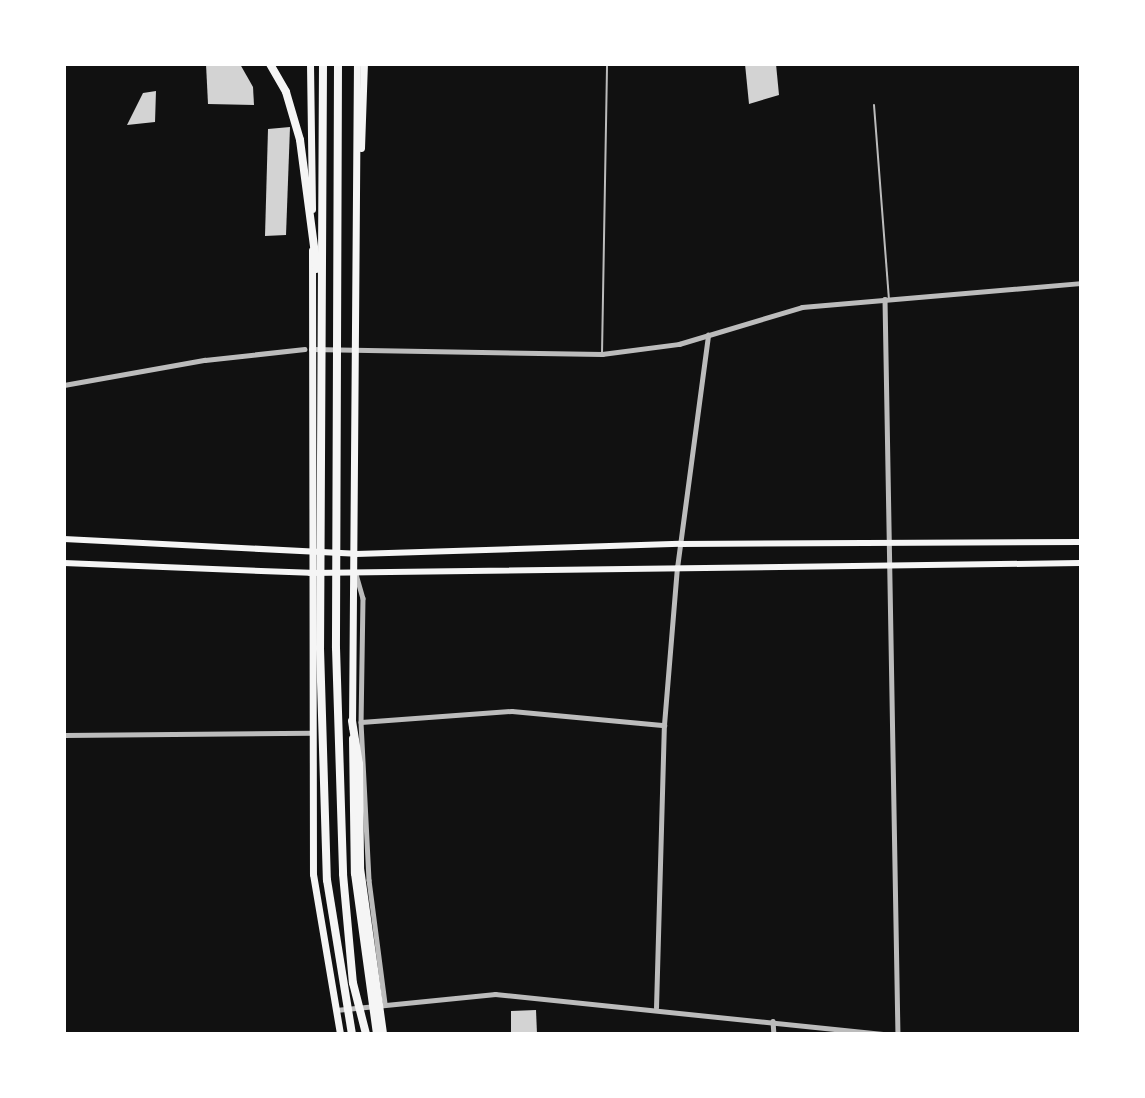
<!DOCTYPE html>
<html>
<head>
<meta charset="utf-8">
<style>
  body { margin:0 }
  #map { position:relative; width:1145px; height:1098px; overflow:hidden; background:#111; font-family:"Golos Text",sans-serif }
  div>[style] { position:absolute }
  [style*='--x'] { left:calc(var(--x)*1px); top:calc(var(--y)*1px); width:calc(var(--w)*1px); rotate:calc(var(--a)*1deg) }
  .building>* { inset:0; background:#d3d3d3 }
  .service>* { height:2px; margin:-1px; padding:0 1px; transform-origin:1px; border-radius:1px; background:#bcbcbc }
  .minor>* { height:4.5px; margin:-2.25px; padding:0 2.25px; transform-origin:2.25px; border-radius:2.25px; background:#bcbcbc }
  .secondary>* { height:6px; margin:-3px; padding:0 3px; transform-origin:3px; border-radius:3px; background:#f5f5f5 }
  .primary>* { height:7px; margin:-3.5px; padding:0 3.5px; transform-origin:3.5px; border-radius:3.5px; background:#f5f5f5 }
  .trunk>* { height:8px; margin:-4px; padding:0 4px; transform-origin:4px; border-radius:4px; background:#f5f5f5 }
  span { translate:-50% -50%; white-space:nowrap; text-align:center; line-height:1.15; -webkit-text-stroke:6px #fff; paint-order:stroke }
  .frame { position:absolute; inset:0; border:66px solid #fff; pointer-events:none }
</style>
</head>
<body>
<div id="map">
  <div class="building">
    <div style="clip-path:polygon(206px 64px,240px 64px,253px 87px,254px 105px,208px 104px)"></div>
    <div style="clip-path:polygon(745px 64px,776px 64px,779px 95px,749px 104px)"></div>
    <div style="clip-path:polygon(156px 91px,155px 122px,127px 125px,143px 93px)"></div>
    <div style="clip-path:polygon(290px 127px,286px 235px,265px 236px,268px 129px)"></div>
    <div style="clip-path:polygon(536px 1010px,537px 1034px,511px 1034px,511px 1011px)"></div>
  </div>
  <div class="service">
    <div style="--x:293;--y:64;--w:9;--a:0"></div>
    <div style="--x:874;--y:105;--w:194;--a:85.6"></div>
    <div style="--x:602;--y:354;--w:290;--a:-89"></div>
  </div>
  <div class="minor">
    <div style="--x:885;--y:299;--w:735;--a:88.99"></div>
    <div style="--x:311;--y:349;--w:291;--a:1"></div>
    <div style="--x:602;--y:354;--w:78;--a:-7.4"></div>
    <div style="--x:679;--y:344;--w:128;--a:-16.7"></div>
    <div style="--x:802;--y:307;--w:279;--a:-4.9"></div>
    <div style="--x:64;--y:385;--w:143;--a:-10.1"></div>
    <div style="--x:205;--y:360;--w:100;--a:-6.3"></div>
    <div style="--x:356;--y:574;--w:25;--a:74"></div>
    <div style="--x:363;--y:598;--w:124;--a:90.9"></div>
    <div style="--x:361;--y:722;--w:158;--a:87.1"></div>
    <div style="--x:369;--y:880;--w:125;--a:82.6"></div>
    <div style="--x:361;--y:722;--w:151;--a:-4.2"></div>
    <div style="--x:512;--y:711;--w:153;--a:5.3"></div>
    <div style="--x:64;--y:735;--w:247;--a:-0.5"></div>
    <div style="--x:656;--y:1008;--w:283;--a:-88.4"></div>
    <div style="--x:664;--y:725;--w:158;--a:-85.3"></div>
    <div style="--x:677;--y:568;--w:235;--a:-82.4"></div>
    <div style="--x:336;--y:1010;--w:160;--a:-5.7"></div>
    <div style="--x:495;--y:994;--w:392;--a:5.9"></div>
    <div style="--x:773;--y:1021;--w:13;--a:86"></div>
  </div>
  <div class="secondary">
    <div style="--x:64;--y:539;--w:292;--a:2.9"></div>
    <div style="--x:356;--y:554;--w:324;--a:-1.8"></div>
    <div style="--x:680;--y:544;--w:400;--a:-0.3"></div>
    <div style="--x:64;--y:563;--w:246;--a:2.3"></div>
    <div style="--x:310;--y:573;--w:770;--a:-0.74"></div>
  </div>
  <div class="primary">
    <div style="--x:310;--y:64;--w:145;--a:89.2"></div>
    <div style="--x:361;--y:148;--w:84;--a:-88"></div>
    <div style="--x:312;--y:250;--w:624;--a:89.91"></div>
    <div style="--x:313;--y:874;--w:162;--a:80.4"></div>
    <div style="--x:352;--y:727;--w:663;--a:-89.57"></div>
    <div style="--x:352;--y:738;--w:135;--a:89.2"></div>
    <div style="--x:354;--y:873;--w:162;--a:82.2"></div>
  </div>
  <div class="trunk">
    <div style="--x:270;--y:64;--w:32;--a:60"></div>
    <div style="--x:286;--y:92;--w:50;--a:73.7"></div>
    <div style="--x:300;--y:140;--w:130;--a:82.5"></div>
    <div style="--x:323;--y:64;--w:584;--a:90.29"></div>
    <div style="--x:320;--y:648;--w:232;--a:88.3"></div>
    <div style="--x:327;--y:880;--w:156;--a:80.8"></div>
    <div style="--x:338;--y:64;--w:584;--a:90.2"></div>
    <div style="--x:336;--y:648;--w:226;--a:88.2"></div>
    <div style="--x:343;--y:874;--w:109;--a:84.8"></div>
    <div style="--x:353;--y:983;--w:53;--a:75.7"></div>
    <div style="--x:352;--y:721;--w:44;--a:80.8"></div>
    <div style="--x:359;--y:764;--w:104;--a:89.4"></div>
    <div style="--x:360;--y:868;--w:168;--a:82.1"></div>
  </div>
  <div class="frame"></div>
</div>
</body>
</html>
